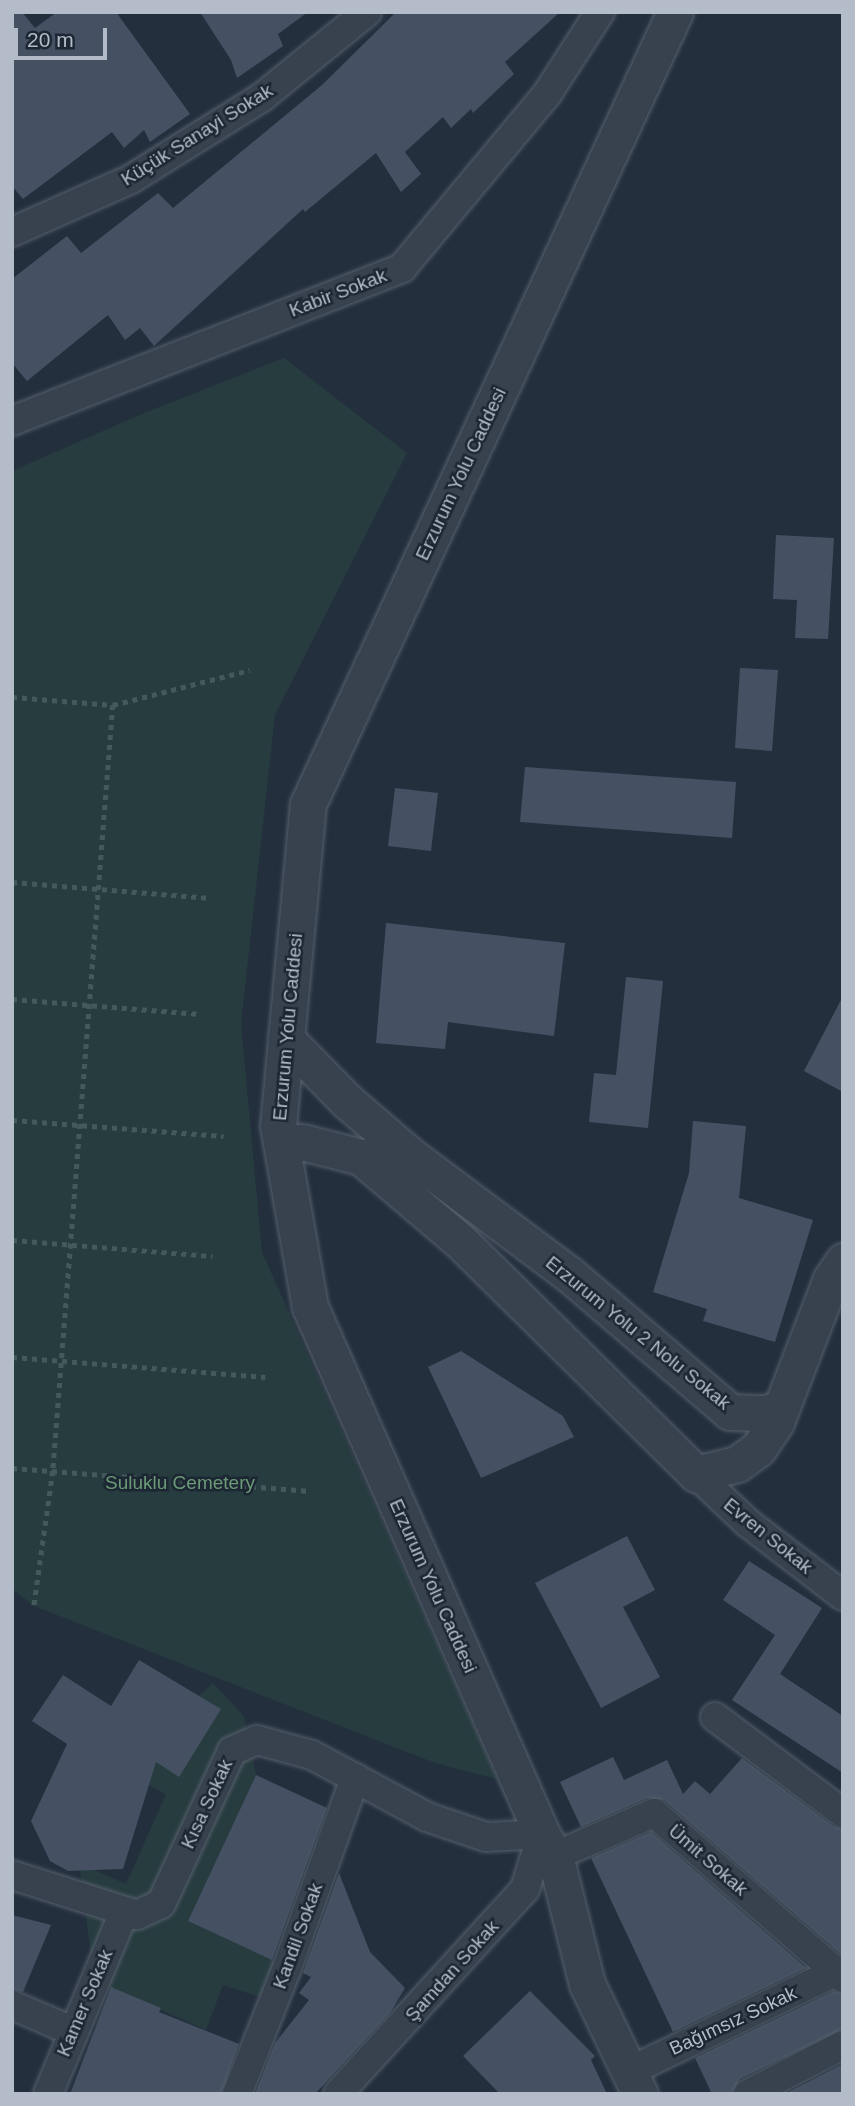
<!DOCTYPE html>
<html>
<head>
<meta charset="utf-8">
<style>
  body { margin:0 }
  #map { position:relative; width:855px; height:2106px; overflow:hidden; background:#242f3e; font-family:Arial,sans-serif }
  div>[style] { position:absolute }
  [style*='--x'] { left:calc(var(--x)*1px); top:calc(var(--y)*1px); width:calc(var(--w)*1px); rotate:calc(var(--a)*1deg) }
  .green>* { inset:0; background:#263c3f }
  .building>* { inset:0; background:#455162 }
  .path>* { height:4.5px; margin-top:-2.25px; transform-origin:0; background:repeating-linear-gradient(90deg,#44595c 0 5px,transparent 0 10px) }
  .roads { filter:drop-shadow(0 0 2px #565f6c) drop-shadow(0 0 2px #565f6c) }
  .minor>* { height:28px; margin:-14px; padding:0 14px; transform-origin:14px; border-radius:14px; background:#38414e }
  .tertiary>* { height:35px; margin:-17.5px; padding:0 17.5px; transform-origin:17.5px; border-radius:17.5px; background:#38414e }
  span { translate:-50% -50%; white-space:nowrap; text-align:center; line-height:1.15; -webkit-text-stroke:5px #1d2633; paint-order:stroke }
  .street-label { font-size:19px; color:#b4bcc9 }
  .park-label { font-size:19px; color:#6b9a76 }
  .frame { position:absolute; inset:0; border:14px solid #b4bcc9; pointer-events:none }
  .scale { position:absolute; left:14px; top:28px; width:93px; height:32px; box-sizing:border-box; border:4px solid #b4bcc9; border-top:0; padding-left:9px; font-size:21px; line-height:24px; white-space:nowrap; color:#b4bcc9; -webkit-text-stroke:5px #1d2633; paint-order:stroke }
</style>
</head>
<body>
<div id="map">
  <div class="green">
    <div style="clip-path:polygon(284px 358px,407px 453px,275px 715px,241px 1024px,262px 1252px,497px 1779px,435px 1763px,34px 1606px,12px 1589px,12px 471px,144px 413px)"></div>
    <div style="clip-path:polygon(213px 1683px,244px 1716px,256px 1775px,188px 1921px,277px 1962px,266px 1999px,223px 1985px,206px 2030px,94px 1980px,79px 1863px,126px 1884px,166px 1794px,129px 1775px,183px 1711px)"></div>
  </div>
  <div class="building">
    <div style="clip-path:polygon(12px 12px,22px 12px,35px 28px,57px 12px,116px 12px,190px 114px,150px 142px,144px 130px,124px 148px,112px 132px,23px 199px,12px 186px)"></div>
    <div style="clip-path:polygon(200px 12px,308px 12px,278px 34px,283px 46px,237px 78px,231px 60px)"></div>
    <div style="clip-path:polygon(396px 12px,560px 12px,505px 62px,514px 74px,473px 113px,471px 109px,451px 128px,443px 117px,405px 152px,421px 174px,401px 192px,376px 153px,305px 212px,303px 209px,154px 346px,140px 328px,125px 340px,108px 315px,27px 381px,12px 363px,12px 279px,67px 236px,81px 253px,158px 193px,173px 208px,322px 85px)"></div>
    <div style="clip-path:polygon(776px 535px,834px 538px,828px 639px,795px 638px,797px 600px,773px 599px)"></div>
    <div style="clip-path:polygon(740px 668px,778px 670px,772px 751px,735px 748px)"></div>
    <div style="clip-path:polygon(525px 767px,736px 782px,732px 838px,520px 822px)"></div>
    <div style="clip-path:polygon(395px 788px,438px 793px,431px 851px,388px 846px)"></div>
    <div style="clip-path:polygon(386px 923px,565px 943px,554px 1036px,448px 1022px,445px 1049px,376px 1043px)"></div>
    <div style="clip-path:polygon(626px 977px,663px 981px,648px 1128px,589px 1122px,594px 1073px,616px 1075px)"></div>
    <div style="clip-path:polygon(843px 996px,843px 1092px,804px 1071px)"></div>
    <div style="clip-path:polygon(693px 1121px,746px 1126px,739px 1198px,813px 1220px,775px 1342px,703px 1321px,707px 1309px,653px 1292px,689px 1173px)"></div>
    <div style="clip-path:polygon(461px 1351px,563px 1416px,574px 1437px,481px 1478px,428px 1367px)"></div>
    <div style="clip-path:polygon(627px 1536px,655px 1590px,623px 1607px,660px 1677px,601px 1708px,535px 1583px)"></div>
    <div style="clip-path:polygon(749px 1561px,822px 1608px,780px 1674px,843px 1716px,843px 1773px,732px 1700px,775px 1635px,723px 1600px)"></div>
    <div style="clip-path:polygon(139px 1660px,221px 1709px,179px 1777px,156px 1762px,123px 1869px,68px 1871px,50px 1861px,31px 1821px,67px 1744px,32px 1721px,63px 1675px,111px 1706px)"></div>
    <div style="clip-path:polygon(613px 1757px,624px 1780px,667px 1760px,683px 1794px,695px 1781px,710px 1794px,742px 1758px,833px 1826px,842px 1829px,843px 1956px,664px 1800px,647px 1798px,581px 1827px,560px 1782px)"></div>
    <div style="clip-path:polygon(256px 1775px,327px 1808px,272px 1960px,188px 1921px)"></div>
    <div style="clip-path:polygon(651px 1832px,806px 1968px,673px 2032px,591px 1858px)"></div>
    <div style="clip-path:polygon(339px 1873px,370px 1952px,405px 1988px,390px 2013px,315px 2094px,255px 2094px,275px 2043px,309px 2000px,299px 1993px,311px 1977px,303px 1973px)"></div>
    <div style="clip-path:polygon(12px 1915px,51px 1925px,23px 1992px,12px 1989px)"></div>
    <div style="clip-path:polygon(111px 1987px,161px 2008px,159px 2012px,239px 2044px,221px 2094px,70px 2094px)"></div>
    <div style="clip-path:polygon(530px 1991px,595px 2056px,591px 2060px,607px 2094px,500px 2094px,463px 2056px)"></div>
    <div style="clip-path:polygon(834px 1991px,843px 1994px,843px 2029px,740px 2079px,731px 2094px,712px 2094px,695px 2058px)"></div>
    <div style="clip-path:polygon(843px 2064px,843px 2094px,785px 2094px)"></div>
  </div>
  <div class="path">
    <div style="--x:12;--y:697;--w:101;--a:4.5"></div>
    <div style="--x:113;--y:705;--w:768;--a:94.48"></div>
    <div style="--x:53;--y:1471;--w:136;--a:98"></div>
    <div style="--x:113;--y:705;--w:141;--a:-14.3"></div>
    <div style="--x:12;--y:882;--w:199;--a:4.6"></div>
    <div style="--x:12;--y:999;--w:188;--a:4.6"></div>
    <div style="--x:12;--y:1120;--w:212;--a:4.3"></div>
    <div style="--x:12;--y:1240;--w:201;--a:4.6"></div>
    <div style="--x:12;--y:1357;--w:254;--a:4.5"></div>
    <div style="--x:12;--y:1468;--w:299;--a:4.4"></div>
  </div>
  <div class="roads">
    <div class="minor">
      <div style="--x:12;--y:232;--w:130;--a:-24"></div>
      <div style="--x:131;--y:179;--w:155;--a:-32"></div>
      <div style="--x:262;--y:97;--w:135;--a:-39"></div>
      <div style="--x:12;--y:421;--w:419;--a:-21.4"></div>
      <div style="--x:402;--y:268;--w:226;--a:-50.2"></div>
      <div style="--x:547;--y:94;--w:98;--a:-57.1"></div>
      <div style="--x:696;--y:1474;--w:71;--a:43.3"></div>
      <div style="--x:748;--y:1523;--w:120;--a:37.5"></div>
      <div style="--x:715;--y:1717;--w:160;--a:36.9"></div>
      <div style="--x:555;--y:1856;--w:108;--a:-23.5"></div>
      <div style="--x:654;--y:1813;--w:251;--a:41.1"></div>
      <div style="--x:12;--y:1875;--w:131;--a:17.7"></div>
      <div style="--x:137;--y:1915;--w:26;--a:-25"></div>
      <div style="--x:161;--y:1904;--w:169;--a:-65.1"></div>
      <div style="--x:232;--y:1751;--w:27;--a:-24"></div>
      <div style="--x:257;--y:1740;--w:57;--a:15.3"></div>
      <div style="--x:312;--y:1755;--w:131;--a:28.3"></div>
      <div style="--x:427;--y:1817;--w:62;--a:18.7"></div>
      <div style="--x:486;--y:1837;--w:56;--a:-3.1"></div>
      <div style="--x:542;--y:1834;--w:58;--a:107.2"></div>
      <div style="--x:525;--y:1889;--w:277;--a:132.4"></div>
      <div style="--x:12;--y:2005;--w:65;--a:23.4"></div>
      <div style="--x:630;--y:2071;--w:229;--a:-25.7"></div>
      <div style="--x:48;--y:2094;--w:197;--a:-67.3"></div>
      <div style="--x:237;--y:2094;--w:136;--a:-68.4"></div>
      <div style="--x:287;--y:1968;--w:202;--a:-70.3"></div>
      <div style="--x:748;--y:2094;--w:107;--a:-27.3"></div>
    </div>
    <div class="tertiary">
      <div style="--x:286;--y:1039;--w:88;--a:45.5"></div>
      <div style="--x:348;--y:1102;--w:83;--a:40.6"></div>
      <div style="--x:411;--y:1156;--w:197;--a:36.8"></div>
      <div style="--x:569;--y:1274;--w:212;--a:40.6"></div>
      <div style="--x:730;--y:1412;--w:34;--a:2"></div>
      <div style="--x:764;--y:1413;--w:17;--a:-13"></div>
      <div style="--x:281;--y:1142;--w:21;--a:0"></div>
      <div style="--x:302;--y:1142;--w:61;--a:14.3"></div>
      <div style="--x:361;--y:1157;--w:130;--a:40.3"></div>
      <div style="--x:460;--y:1241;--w:332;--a:44.6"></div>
      <div style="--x:696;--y:1474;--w:42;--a:-13.7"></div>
      <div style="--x:737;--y:1464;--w:26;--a:-36"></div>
      <div style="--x:758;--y:1449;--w:32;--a:-56"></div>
      <div style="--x:776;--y:1422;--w:153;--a:-69"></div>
      <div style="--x:831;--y:1279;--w:22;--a:-56"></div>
      <div style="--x:640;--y:2094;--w:122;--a:-115.7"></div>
      <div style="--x:587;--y:1984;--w:132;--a:-104"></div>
      <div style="--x:555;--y:1856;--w:26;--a:-121"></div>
      <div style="--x:542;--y:1834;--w:576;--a:-113.76"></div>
      <div style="--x:310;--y:1307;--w:184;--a:-100"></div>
      <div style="--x:278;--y:1126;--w:323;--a:-84.7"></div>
      <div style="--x:308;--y:804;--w:873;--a:-65.14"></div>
    </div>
  </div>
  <div class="street-label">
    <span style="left:197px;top:135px;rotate:-32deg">Küçük Sanayi Sokak</span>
    <span style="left:338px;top:293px;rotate:-21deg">Kabir Sokak</span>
    <span style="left:461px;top:474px;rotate:-65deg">Erzurum Yolu Caddesi</span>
    <span style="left:288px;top:1027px;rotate:-85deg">Erzurum Yolu Caddesi</span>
    <span style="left:638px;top:1333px;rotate:39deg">Erzurum Yolu 2 Nolu Sokak</span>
    <span style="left:768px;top:1536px;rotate:39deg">Evren Sokak</span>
    <span style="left:433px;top:1586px;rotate:66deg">Erzurum Yolu Caddesi</span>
    <span style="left:207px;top:1804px;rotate:-65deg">Kısa Sokak</span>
    <span style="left:708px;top:1860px;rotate:41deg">Ümit Sokak</span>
    <span style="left:298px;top:1936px;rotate:-70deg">Kandil Sokak</span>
    <span style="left:452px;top:1971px;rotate:-48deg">Şamdan Sokak</span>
    <span style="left:85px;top:2003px;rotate:-67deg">Kamer Sokak</span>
    <span style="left:733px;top:2021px;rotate:-25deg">Bağımsız Sokak</span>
  </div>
  <div class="park-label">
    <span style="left:180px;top:1483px">Suluklu Cemetery</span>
  </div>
  <div class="frame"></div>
  <div class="scale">20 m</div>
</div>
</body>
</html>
